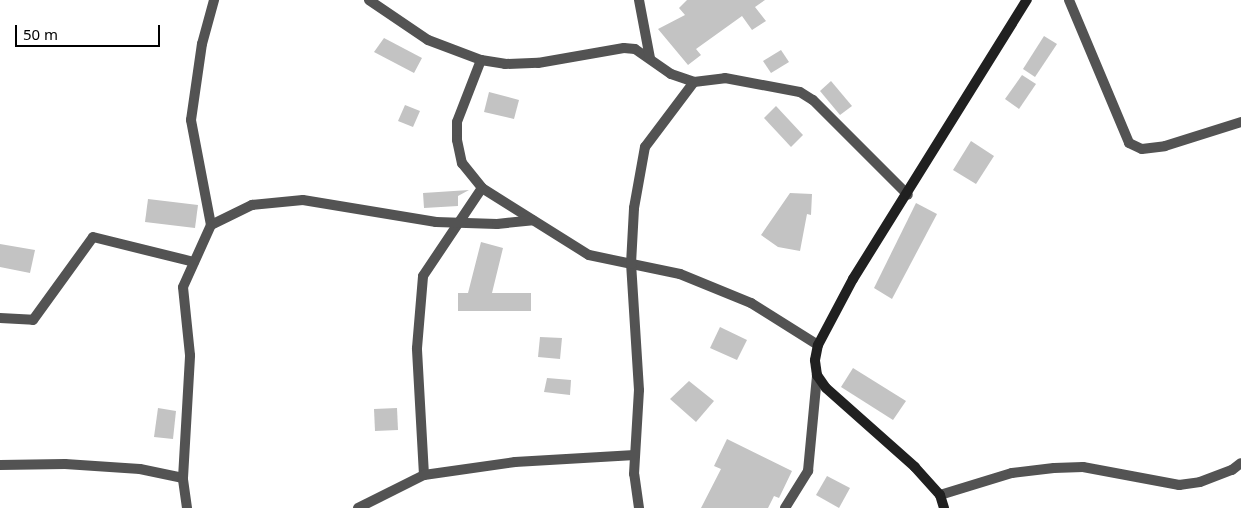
<!DOCTYPE html>
<html>
<head>
<meta charset="utf-8">
<style>
  body { margin:0 }
  #map { position:relative; width:1241px; height:508px; overflow:hidden; background:#fff; font-family:"Noto Sans",sans-serif }
  div>[style] { position:absolute }
  [style*='--x'] { left:calc(var(--x)*1px); top:calc(var(--y)*1px); width:calc(var(--w)*1px); rotate:calc(var(--a)*1deg) }
  .building>* { inset:0; background:#c3c3c3 }
  .street>* { height:10px; margin:-5px; padding:0 5px; transform-origin:5px; border-radius:5px; background:#535353 }
  .secondary>* { height:10px; margin:-5px; padding:0 5px; transform-origin:5px; border-radius:5px; background:#202020 }
  span { translate:-50% -50%; white-space:nowrap; text-align:center; line-height:1.15; -webkit-text-stroke:4.5px #fff; paint-order:stroke }
  .scale { position:absolute; left:15px; top:25px; width:145px; height:22px; box-sizing:border-box; border:2px solid #000; border-top:0; padding-left:6px; font-size:15px; line-height:18px; white-space:nowrap; color:#000; -webkit-text-stroke:4px #fff; paint-order:stroke }
</style>
</head>
<body>
<div id="map">
  <div class="building">
    <div style="clip-path:polygon(687px 0,765px 0,755px 7px,766px 21px,752px 30px,742px 16px,696px 49px,701px 55px,688px 65px,658px 29px,685px 15px,679px 8px)"></div>
    <div style="clip-path:polygon(1044px 36px,1057px 44px,1035px 77px,1023px 69px)"></div>
    <div style="clip-path:polygon(384px 38px,422px 58px,414px 73px,374px 52px)"></div>
    <div style="clip-path:polygon(781px 50px,789px 62px,771px 73px,763px 61px)"></div>
    <div style="clip-path:polygon(1022px 75px,1036px 84px,1019px 109px,1005px 99px)"></div>
    <div style="clip-path:polygon(831px 81px,852px 106px,840px 115px,820px 91px)"></div>
    <div style="clip-path:polygon(489px 92px,519px 100px,514px 119px,484px 112px)"></div>
    <div style="clip-path:polygon(405px 105px,420px 111px,413px 127px,398px 121px)"></div>
    <div style="clip-path:polygon(776px 106px,803px 135px,791px 147px,764px 118px)"></div>
    <div style="clip-path:polygon(971px 141px,994px 156px,976px 184px,953px 170px)"></div>
    <div style="clip-path:polygon(469px 190px,458px 196px,458px 206px,424px 208px,423px 193px)"></div>
    <div style="clip-path:polygon(790px 193px,812px 194px,811px 215px,807px 214px,800px 251px,778px 247px,761px 235px)"></div>
    <div style="clip-path:polygon(148px 199px,198px 205px,195px 228px,145px 222px)"></div>
    <div style="clip-path:polygon(916px 203px,937px 214px,892px 299px,874px 288px)"></div>
    <div style="clip-path:polygon(481px 242px,503px 248px,492px 293px,531px 293px,531px 311px,458px 311px,458px 293px,468px 293px)"></div>
    <div style="clip-path:polygon(0 244px,35px 250px,30px 273px,0 267px)"></div>
    <div style="clip-path:polygon(720px 327px,747px 340px,737px 360px,710px 348px)"></div>
    <div style="clip-path:polygon(540px 337px,562px 338px,560px 359px,538px 357px)"></div>
    <div style="clip-path:polygon(853px 368px,906px 401px,893px 420px,841px 387px)"></div>
    <div style="clip-path:polygon(547px 378px,571px 380px,570px 395px,544px 392px)"></div>
    <div style="clip-path:polygon(689px 381px,714px 401px,696px 422px,670px 399px)"></div>
    <div style="clip-path:polygon(158px 408px,176px 411px,173px 439px,154px 437px)"></div>
    <div style="clip-path:polygon(397px 408px,398px 430px,375px 431px,374px 409px)"></div>
    <div style="clip-path:polygon(727px 439px,792px 471px,779px 498px,774px 496px,768px 508px,701px 508px,721px 469px,714px 466px)"></div>
    <div style="clip-path:polygon(827px 476px,850px 488px,839px 508px,816px 495px)"></div>
  </div>
  <div class="street">
    <div style="--x:369;--y:0;--w:71;--a:34.1"></div>
    <div style="--x:428;--y:40;--w:57;--a:20.7"></div>
    <div style="--x:481;--y:60;--w:24;--a:9"></div>
    <div style="--x:505;--y:64;--w:33;--a:-2"></div>
    <div style="--x:538;--y:63;--w:87;--a:-9.9"></div>
    <div style="--x:624;--y:48;--w:11;--a:5"></div>
    <div style="--x:635;--y:49;--w:44;--a:34.8"></div>
    <div style="--x:671;--y:74;--w:24;--a:19"></div>
    <div style="--x:694;--y:82;--w:31;--a:-7"></div>
    <div style="--x:725;--y:78;--w:76;--a:10.6"></div>
    <div style="--x:800;--y:92;--w:15;--a:32"></div>
    <div style="--x:813;--y:100;--w:134;--a:45"></div>
    <div style="--x:639;--y:0;--w:59;--a:79.3"></div>
    <div style="--x:1069;--y:0;--w:155;--a:67.2"></div>
    <div style="--x:1129;--y:143;--w:14;--a:25"></div>
    <div style="--x:1142;--y:149;--w:23;--a:-7"></div>
    <div style="--x:1165;--y:146;--w:80;--a:-17.5"></div>
    <div style="--x:481;--y:60;--w:66;--a:111.2"></div>
    <div style="--x:457;--y:122;--w:18;--a:90"></div>
    <div style="--x:457;--y:140;--w:24;--a:78"></div>
    <div style="--x:462;--y:163;--w:32;--a:51"></div>
    <div style="--x:482;--y:188;--w:126;--a:32.1"></div>
    <div style="--x:589;--y:255;--w:93;--a:11.8"></div>
    <div style="--x:680;--y:274;--w:77;--a:22.2"></div>
    <div style="--x:751;--y:303;--w:79;--a:32.1"></div>
    <div style="--x:211;--y:225;--w:107;--a:-100.8"></div>
    <div style="--x:191;--y:120;--w:77;--a:-81.8"></div>
    <div style="--x:202;--y:44;--w:46;--a:-74.7"></div>
    <div style="--x:0;--y:318;--w:33;--a:3"></div>
    <div style="--x:33;--y:320;--w:102;--a:-54.1"></div>
    <div style="--x:93;--y:237;--w:104;--a:13.9"></div>
    <div style="--x:0;--y:465;--w:65;--a:-0.9"></div>
    <div style="--x:65;--y:464;--w:75;--a:3.8"></div>
    <div style="--x:140;--y:469;--w:44;--a:11.8"></div>
    <div style="--x:424;--y:475;--w:127;--a:-93.2"></div>
    <div style="--x:417;--y:348;--w:72;--a:-85.2"></div>
    <div style="--x:423;--y:276;--w:106;--a:-56.2"></div>
    <div style="--x:940;--y:495;--w:75;--a:-17"></div>
    <div style="--x:1012;--y:473;--w:42;--a:-6.8"></div>
    <div style="--x:1054;--y:468;--w:29;--a:-2"></div>
    <div style="--x:1083;--y:467;--w:98;--a:10.6"></div>
    <div style="--x:1179;--y:485;--w:21;--a:-8"></div>
    <div style="--x:1200;--y:482;--w:34;--a:-21"></div>
    <div style="--x:1232;--y:470;--w:11;--a:-38"></div>
    <div style="--x:187;--y:508;--w:30;--a:-98"></div>
    <div style="--x:183;--y:478;--w:123;--a:-86.7"></div>
    <div style="--x:190;--y:355;--w:68;--a:-95.9"></div>
    <div style="--x:183;--y:287;--w:68;--a:-65.7"></div>
    <div style="--x:211;--y:225;--w:46;--a:-26"></div>
    <div style="--x:252;--y:205;--w:51;--a:-5.6"></div>
    <div style="--x:303;--y:200;--w:135;--a:9.4"></div>
    <div style="--x:436;--y:222;--w:61;--a:1.9"></div>
    <div style="--x:497;--y:224;--w:36;--a:-6"></div>
    <div style="--x:358;--y:508;--w:74;--a:-26.6"></div>
    <div style="--x:424;--y:475;--w:92;--a:-8.1"></div>
    <div style="--x:515;--y:462;--w:120;--a:-3.3"></div>
    <div style="--x:639;--y:508;--w:34;--a:-98"></div>
    <div style="--x:634;--y:474;--w:84;--a:-86.6"></div>
    <div style="--x:639;--y:390;--w:126;--a:-93.6"></div>
    <div style="--x:631;--y:264;--w:56;--a:-86.9"></div>
    <div style="--x:634;--y:208;--w:62;--a:-79.8"></div>
    <div style="--x:645;--y:147;--w:81;--a:-53"></div>
    <div style="--x:785;--y:508;--w:44;--a:-58.1"></div>
    <div style="--x:808;--y:471;--w:96;--a:-84.6"></div>
  </div>
  <div class="secondary">
    <div style="--x:944;--y:508;--w:14;--a:-107"></div>
    <div style="--x:940;--y:495;--w:38;--a:-132"></div>
    <div style="--x:915;--y:467;--w:119;--a:-138.4"></div>
    <div style="--x:826;--y:388;--w:16;--a:-125"></div>
    <div style="--x:817;--y:375;--w:15;--a:-98"></div>
    <div style="--x:815;--y:360;--w:15;--a:-79"></div>
    <div style="--x:818;--y:345;--w:75;--a:-62.1"></div>
    <div style="--x:853;--y:279;--w:329;--a:-58.1"></div>
  </div>
  <div class="scale">50 m</div>
</div>
</body>
</html>
